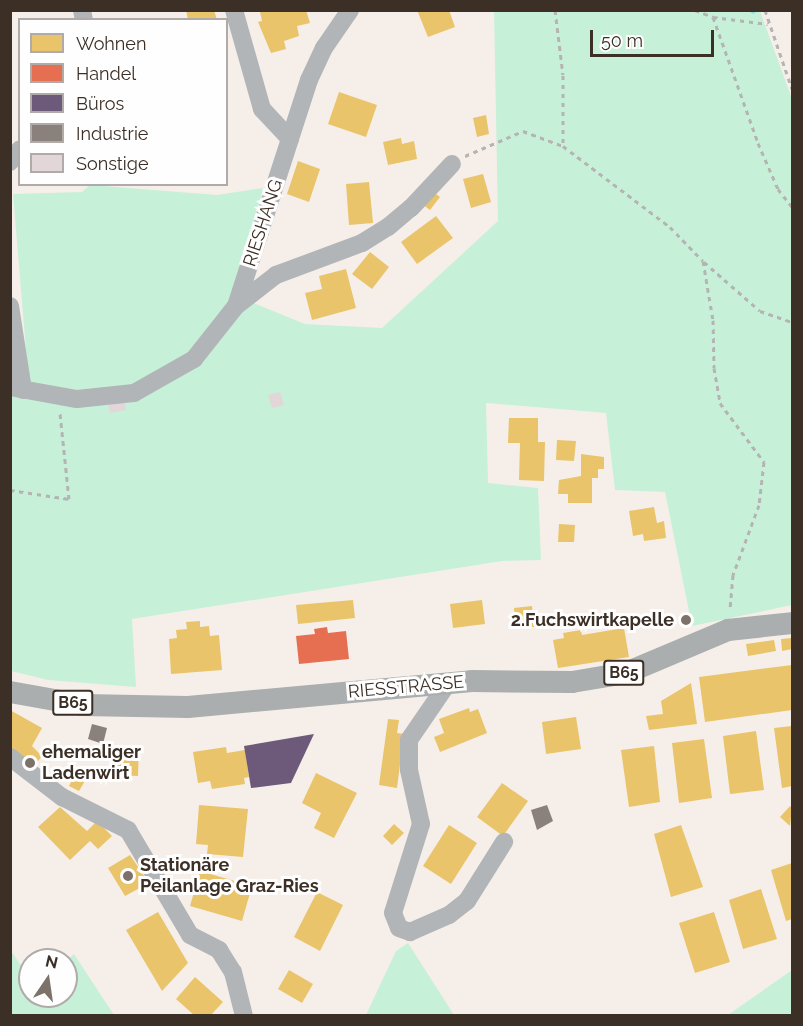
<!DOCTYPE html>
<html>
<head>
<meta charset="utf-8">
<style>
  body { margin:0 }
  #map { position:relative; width:803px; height:1026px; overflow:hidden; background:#f6efe9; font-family:Raleway,sans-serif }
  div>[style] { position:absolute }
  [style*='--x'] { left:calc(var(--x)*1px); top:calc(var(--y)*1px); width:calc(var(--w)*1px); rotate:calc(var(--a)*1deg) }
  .green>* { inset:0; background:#c7f0d9 }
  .homes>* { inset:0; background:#e9c46a }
  .shops>* { inset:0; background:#e76f51 }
  .offices>* { inset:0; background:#6d597a }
  .industry>* { inset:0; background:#8a817c }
  .stream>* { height:5px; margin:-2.5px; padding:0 2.5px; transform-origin:2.5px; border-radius:2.5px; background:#93dbde }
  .building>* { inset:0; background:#e3d6d8 }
  .path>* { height:3px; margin-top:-1.5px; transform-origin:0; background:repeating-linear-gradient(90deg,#b4b4b3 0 4.5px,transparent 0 9px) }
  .minor>* { height:18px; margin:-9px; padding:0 9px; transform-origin:9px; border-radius:9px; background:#b2b5b8 }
  .major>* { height:22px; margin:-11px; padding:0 11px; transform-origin:11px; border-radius:11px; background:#aaaeaf }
  .dots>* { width:16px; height:16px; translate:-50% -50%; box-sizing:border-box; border:3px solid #fefefe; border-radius:50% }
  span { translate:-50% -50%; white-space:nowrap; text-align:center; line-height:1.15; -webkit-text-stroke:6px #fefefe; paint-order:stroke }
  .shield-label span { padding:2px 4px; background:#fefefe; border:2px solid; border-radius:4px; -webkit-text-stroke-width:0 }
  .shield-label { font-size:16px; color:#3c2f26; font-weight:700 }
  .street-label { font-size:18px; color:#3c2f26 }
  .poi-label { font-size:18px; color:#3c2f26; font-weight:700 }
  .right { translate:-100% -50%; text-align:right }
  .left { translate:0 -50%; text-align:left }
  .frame { position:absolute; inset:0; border:12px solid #3c2f26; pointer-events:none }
  .legend { position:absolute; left:18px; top:18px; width:210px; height:168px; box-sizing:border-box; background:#fefefe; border:2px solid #b0aba8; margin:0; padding:8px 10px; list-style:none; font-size:18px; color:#3c2f26 }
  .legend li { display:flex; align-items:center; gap:12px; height:30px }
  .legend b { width:30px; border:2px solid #b0aba8 }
  .north { position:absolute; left:18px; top:948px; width:60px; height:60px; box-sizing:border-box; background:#fefefe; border:2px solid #b0aba8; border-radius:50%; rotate:13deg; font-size:16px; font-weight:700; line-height:24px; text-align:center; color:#3c2f26 }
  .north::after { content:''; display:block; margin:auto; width:21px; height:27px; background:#7d726a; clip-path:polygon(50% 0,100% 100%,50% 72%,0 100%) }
  .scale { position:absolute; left:590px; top:30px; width:124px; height:27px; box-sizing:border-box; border:3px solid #3c2f26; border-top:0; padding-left:8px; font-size:18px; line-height:21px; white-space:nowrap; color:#3c2f26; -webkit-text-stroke:4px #fefefe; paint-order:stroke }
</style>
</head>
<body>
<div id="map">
  <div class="green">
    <div style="clip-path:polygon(494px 11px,760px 11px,792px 99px,792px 605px,692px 626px,665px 492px,615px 490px,606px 413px,486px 403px,488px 483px,538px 488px,541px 560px,502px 561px,132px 619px,136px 687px,48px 680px,11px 671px,10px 365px,12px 380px,28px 374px,13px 194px,82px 192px,90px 185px,217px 195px,263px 188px,241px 298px,305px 324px,382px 328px,498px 221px)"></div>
    <div style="clip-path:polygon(408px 943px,454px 1015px,366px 1015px,396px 951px)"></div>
    <div style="clip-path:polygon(11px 951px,30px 978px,30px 996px,66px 996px,66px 961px,74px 954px,114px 1015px,11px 1015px)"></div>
    <div style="clip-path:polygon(792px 970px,792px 1015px,728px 1015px)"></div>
  </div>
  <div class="homes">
    <div style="clip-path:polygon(186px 10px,214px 10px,217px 20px,188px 20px)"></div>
    <div style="clip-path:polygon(306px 10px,310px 23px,297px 26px,299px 36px,284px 41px,286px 49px,271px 53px,258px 22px,262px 21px,260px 12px)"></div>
    <div style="clip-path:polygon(417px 10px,449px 10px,455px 27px,428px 37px)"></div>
    <div style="clip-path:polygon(339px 92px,377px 105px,366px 137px,328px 124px)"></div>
    <div style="clip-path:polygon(486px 115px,489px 134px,477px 137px,473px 118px)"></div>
    <div style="clip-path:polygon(401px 138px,402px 144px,414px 141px,417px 159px,388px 165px,383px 142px)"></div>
    <div style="clip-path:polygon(298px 161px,320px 169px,309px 202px,287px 194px)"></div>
    <div style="clip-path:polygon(483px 174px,491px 202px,471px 208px,463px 179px)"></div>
    <div style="clip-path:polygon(369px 182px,373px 223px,349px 225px,346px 184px)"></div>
    <div style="clip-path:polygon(432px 191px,440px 197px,430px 210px,422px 204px)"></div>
    <div style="clip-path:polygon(436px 216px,453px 238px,417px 264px,401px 242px)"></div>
    <div style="clip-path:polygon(370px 252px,389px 267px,372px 289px,352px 274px)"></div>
    <div style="clip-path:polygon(346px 269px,356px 308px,312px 320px,305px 293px,322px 289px,319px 276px)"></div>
    <div style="clip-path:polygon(509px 418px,538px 418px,538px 442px,545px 442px,544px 481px,519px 480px,520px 443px,508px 443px)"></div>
    <div style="clip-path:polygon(557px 440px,576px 441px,574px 461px,556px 460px)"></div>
    <div style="clip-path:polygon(581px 454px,604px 457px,604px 469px,598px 469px,598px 478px,592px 478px,592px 503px,568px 503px,568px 494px,558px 494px,559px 480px,581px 476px)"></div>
    <div style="clip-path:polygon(654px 507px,657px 523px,664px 521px,666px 538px,644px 541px,643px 534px,633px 536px,629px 511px)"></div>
    <div style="clip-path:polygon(559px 524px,575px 525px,574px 542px,558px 542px)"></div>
    <div style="clip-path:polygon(353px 600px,355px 618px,298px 624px,296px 605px)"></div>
    <div style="clip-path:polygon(482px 600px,485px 624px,453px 628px,450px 604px)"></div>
    <div style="clip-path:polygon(532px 606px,534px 627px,516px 628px,514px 608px)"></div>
    <div style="clip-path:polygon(200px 621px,200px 627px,209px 626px,210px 636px,219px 635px,222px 670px,171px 674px,169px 639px,177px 638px,176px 630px,187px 629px,186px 622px)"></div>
    <div style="clip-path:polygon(624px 628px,629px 657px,558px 668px,553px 640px,564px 638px,563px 633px,581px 630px,582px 635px)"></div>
    <div style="clip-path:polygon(792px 638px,792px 649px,782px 651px,781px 639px)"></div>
    <div style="clip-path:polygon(774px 640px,776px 651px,748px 656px,746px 644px)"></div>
    <div style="clip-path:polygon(792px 665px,792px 710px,705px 722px,699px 677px)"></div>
    <div style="clip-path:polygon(691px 683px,697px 724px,649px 730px,646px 716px,663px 714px,661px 701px)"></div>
    <div style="clip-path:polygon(469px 708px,470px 712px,478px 709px,487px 733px,440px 752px,434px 737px,444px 733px,439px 719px)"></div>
    <div style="clip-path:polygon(10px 710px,42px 728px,32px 746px,42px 756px,32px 769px,10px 754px)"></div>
    <div style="clip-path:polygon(576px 717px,581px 749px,546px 754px,542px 722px)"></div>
    <div style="clip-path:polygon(388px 719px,399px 720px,397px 733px,404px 734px,397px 788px,379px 785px)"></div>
    <div style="clip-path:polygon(792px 726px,792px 786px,782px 788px,774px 728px)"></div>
    <div style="clip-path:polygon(756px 731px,764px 790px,730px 794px,723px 736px)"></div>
    <div style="clip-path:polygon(704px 739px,712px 798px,679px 803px,672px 743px)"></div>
    <div style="clip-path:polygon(654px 746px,660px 802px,629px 807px,621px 750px)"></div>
    <div style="clip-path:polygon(115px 747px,139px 748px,138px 776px,113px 775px,110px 752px,114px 752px)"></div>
    <div style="clip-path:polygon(226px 747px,227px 753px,245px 750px,249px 777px,244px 778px,245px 784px,212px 789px,210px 781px,198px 783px,193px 752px)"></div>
    <div style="clip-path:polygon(316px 773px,357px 793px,334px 838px,314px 828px,321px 813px,302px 803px)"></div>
    <div style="clip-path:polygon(75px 774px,86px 779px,79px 791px,69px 786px)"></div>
    <div style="clip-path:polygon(502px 783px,528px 801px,503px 836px,477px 817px)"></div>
    <div style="clip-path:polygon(199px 805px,248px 809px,243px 857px,207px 854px,208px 845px,196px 844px)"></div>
    <div style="clip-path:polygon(790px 806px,792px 808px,790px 826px,780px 817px)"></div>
    <div style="clip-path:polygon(60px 807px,87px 831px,97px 821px,112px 836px,98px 849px,90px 841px,70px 860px,38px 827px)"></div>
    <div style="clip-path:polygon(394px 824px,404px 833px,392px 845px,383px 836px)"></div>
    <div style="clip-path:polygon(449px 825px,477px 843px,451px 884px,423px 866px)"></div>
    <div style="clip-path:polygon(681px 825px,703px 887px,671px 897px,654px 834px)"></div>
    <div style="clip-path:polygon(130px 855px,149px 883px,125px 896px,108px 868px)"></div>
    <div style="clip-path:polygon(792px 863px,792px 919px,786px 921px,771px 870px)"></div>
    <div style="clip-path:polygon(200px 871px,252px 886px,242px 921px,190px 906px)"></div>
    <div style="clip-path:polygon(761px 889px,777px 939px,743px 949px,729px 900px)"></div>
    <div style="clip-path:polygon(317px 892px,343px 905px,320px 951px,294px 937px)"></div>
    <div style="clip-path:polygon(158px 912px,188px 963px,162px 991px,126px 930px)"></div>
    <div style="clip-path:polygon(714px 912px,730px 962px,695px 973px,679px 923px)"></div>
    <div style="clip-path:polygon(289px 970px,313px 984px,302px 1003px,278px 989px)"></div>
    <div style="clip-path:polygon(195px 977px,223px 1002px,210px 1016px,195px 1016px,176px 999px)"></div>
  </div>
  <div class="shops">
    <div style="clip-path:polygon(327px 627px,328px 633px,346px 631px,349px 659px,299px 664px,296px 636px,315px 634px,314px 629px)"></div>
  </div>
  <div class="offices">
    <div style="clip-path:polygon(314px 734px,291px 783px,251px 788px,244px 746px)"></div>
  </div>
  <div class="industry">
    <div style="clip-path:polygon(92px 724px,107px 728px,103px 744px,88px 739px)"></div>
    <div style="clip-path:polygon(547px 805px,553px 821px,537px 830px,531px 810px)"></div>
  </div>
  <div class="stream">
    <div style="--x:752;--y:10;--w:1;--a:45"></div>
  </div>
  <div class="building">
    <div style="clip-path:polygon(280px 392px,284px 405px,272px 408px,268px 395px)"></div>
    <div style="clip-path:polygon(124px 400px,126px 410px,110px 413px,108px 403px)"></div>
  </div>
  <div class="path">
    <div style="--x:555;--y:10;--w:65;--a:83"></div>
    <div style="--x:563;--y:75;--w:71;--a:90"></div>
    <div style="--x:563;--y:146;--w:134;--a:37.1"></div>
    <div style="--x:670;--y:227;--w:47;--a:45.9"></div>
    <div style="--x:703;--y:261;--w:60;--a:80.4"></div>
    <div style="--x:713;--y:320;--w:48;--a:88.8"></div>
    <div style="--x:714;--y:368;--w:36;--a:80"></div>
    <div style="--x:720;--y:403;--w:74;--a:53.3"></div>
    <div style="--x:764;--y:462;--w:43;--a:96.6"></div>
    <div style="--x:759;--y:505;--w:75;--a:110.4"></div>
    <div style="--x:733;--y:575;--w:35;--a:95"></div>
    <div style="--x:695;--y:10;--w:19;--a:21"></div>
    <div style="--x:713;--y:17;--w:55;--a:7.3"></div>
    <div style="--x:765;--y:10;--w:83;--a:71.1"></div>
    <div style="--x:713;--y:17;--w:134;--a:70.3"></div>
    <div style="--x:758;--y:143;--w:50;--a:66.5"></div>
    <div style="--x:778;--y:189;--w:23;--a:52"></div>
    <div style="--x:465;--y:156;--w:63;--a:-23.3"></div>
    <div style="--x:523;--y:131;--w:43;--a:20.6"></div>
    <div style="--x:704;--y:262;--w:74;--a:41.2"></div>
    <div style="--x:760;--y:311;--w:34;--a:19"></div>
    <div style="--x:10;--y:490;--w:60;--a:8.7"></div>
    <div style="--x:69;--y:499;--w:86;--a:-96"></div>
  </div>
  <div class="minor">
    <div style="--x:82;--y:10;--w:10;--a:79"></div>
    <div style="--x:234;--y:10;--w:103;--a:74.2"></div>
    <div style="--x:262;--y:109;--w:41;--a:47"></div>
    <div style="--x:10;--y:162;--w:16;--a:-52"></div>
    <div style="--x:10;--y:306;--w:85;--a:81.2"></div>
    <div style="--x:236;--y:306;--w:51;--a:-37.8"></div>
    <div style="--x:276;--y:275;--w:92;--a:-20.4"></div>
    <div style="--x:362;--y:243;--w:31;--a:-32"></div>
    <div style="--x:388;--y:227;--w:30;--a:-40"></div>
    <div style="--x:411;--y:208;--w:60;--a:-47"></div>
    <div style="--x:10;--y:387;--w:68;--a:10.2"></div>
    <div style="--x:77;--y:399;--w:57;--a:-6"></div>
    <div style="--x:134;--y:393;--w:69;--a:-29.5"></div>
    <div style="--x:194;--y:359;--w:68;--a:-51.6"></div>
    <div style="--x:236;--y:306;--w:237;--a:-72.1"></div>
    <div style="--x:309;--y:80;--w:35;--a:-65"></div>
    <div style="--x:324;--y:48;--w:46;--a:-55.6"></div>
    <div style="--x:448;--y:683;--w:69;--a:124.4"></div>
    <div style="--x:409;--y:740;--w:30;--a:90"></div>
    <div style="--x:409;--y:770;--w:55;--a:77.5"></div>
    <div style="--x:421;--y:824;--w:93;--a:107.5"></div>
    <div style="--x:393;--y:913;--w:16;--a:68"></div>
    <div style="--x:399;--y:928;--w:12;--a:20"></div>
    <div style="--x:410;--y:932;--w:43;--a:-23.6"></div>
    <div style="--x:449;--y:915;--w:23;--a:-38"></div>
    <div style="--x:467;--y:901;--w:70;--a:-57.9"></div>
    <div style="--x:10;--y:757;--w:66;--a:37.6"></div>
    <div style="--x:62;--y:797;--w:74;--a:26.6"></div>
    <div style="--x:128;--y:830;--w:122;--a:59.4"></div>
    <div style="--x:190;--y:935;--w:33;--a:27"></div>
    <div style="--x:219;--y:950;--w:26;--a:58"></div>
    <div style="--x:233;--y:972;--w:45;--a:76"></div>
  </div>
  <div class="major">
    <div style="--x:10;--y:692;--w:74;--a:10.1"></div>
    <div style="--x:83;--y:705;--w:105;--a:1.1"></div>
    <div style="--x:188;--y:707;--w:285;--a:-5.2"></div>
    <div style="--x:472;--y:681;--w:100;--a:0.6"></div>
    <div style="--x:572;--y:682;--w:55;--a:-9.5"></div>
    <div style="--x:626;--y:673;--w:111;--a:-22.9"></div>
    <div style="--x:728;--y:630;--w:64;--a:-6.2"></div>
  </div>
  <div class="dots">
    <div style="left:686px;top:620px;background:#7d726a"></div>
    <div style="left:30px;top:763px;background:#7d726a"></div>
    <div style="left:128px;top:876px;background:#7d726a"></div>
  </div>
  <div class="shield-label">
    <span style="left:624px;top:673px">B65</span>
    <span style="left:73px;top:703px">B65</span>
  </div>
  <div class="street-label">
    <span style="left:263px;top:223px;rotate:-72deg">RIESHANG</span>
    <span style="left:406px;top:687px;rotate:-5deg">RIESSTRASSE</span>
  </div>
  <div class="poi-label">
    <span class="right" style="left:674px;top:620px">2.Fuchswirtkapelle</span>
    <span class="left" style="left:42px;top:763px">ehemaliger<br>Ladenwirt</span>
    <span class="left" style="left:140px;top:876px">Stationäre<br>Peilanlage Graz-Ries</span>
  </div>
  <div class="frame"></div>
  <ul class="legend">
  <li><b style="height:16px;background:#e9c46a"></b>Wohnen</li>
  <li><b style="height:16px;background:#e76f51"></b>Handel</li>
  <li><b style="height:16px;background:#6d597a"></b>Büros</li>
  <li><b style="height:16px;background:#8a817c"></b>Industrie</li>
  <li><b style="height:16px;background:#e3d6d8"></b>Sonstige</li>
  </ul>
  <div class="north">N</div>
  <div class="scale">50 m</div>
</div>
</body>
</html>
